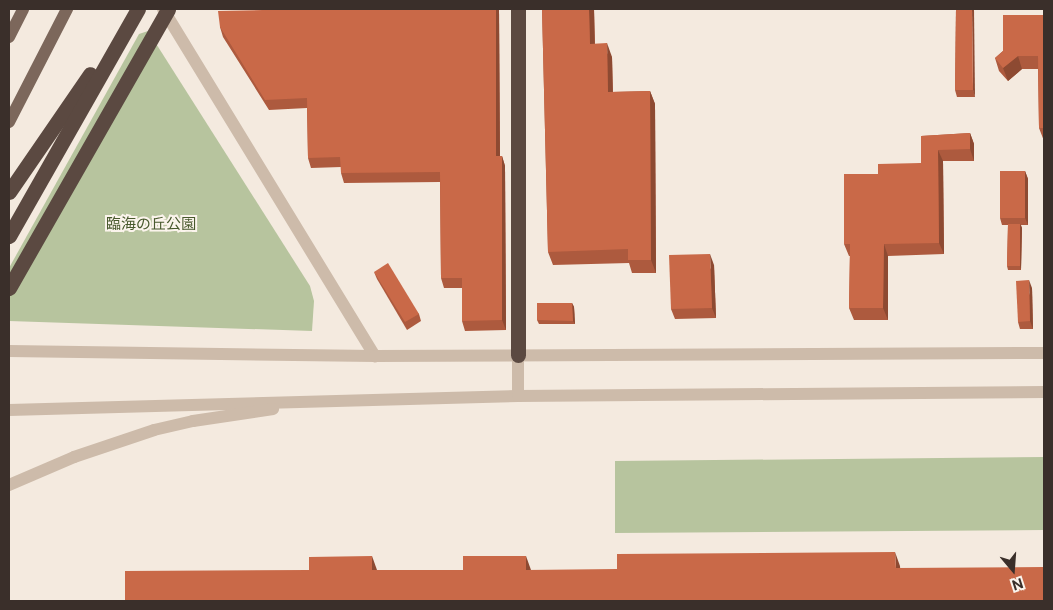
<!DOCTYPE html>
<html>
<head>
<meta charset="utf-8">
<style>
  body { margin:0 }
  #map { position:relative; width:1053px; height:610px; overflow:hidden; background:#f4eadf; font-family:"Public Sans","Noto Sans JP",sans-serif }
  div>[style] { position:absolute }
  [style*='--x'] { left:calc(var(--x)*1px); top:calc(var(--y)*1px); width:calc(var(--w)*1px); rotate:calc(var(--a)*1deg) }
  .green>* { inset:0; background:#b7c49e }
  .minor>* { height:12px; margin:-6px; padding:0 6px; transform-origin:6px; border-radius:6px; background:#cdbbaa }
  .major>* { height:12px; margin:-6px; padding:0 6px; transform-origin:6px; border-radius:6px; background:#7c675b }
  .highway>* { height:15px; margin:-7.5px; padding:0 7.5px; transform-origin:7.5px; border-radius:7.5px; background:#5b4941 }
  .highway-bridge>* { height:15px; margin:-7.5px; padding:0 7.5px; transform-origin:7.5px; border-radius:7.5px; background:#5b4941 }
  .wall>* { inset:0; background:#ad5a3e }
  .shaded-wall>* { inset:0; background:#8d4a32 }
  .building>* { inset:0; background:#c96948 }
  span { translate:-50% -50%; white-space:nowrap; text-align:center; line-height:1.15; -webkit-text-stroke:4px #fbf4ec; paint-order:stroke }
  .park-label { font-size:15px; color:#48592d }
  .frame { position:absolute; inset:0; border:10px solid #3a2f2a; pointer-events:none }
  .north { position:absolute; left:988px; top:545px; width:50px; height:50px; -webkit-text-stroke:4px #fbf4ec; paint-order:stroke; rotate:162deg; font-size:14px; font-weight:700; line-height:20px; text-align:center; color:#3a2f2a }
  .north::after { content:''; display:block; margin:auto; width:18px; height:22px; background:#3a2f2a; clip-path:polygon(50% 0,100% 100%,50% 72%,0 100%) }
</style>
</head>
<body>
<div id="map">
  <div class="green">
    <div style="clip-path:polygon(148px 31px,310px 286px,314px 301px,312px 331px,9px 321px,9px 268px,139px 34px)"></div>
    <div style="clip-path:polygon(1044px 457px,1044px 530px,615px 533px,615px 461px)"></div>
  </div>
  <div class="minor">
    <div style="--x:163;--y:9;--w:407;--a:58.6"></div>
    <div style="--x:9;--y:351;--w:366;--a:0.8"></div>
    <div style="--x:375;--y:356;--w:669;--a:-0.26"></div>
    <div style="--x:518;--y:396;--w:41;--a:-90"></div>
    <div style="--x:9;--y:410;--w:509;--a:-1.58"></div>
    <div style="--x:518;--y:396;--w:526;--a:-0.44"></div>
    <div style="--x:9;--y:485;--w:71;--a:-23.3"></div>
    <div style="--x:74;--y:457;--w:84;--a:-18.6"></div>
    <div style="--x:154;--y:430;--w:40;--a:-13"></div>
    <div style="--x:193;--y:421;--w:81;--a:-8.5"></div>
  </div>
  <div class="major">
    <div style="--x:9;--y:37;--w:31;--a:-63"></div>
    <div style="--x:9;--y:122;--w:127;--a:-62.8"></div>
  </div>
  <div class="highway">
    <div style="--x:9;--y:192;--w:143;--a:-55.5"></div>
    <div style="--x:9;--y:236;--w:261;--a:-60.4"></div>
    <div style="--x:518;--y:355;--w:346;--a:-90"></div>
  </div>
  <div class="highway-bridge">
    <div style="--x:9;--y:288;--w:321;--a:-60.3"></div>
  </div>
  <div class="wall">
    <div style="clip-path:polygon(263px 9px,499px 9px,500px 156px,502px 156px,505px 166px,506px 330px,465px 331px,462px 321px,462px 288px,444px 288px,441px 278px,440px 182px,344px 183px,341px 173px,341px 167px,311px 168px,308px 158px,307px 108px,269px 110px,223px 37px,220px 27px,263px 10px)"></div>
    <div style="clip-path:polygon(542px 9px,594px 9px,595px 44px,612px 57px,613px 92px,650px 91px,655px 104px,656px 273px,632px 273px,629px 263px,553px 265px,548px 252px)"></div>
    <div style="clip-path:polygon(956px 9px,975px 97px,957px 97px,955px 90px)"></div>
    <div style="clip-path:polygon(1044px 15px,1044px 141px,1039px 128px,1038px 69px,1022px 69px,1008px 81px,999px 71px,995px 58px)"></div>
    <div style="clip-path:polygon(970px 133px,974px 144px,974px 161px,943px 161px,944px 254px,888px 256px,888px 320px,854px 320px,849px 308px,850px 256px,849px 256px,844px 244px,878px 174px,921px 163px,921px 136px)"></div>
    <div style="clip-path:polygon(1025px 171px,1028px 179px,1028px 225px,1021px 225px,1022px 228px,1021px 270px,1008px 270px,1007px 266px,1008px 225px,1002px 225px,1000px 218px)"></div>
    <div style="clip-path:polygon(714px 265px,716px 318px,675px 319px,671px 309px)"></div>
    <div style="clip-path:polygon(374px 272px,419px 314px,421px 321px,407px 330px,377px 279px)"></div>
    <div style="clip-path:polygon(1032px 288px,1033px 329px,1020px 329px,1018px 322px)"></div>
    <div style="clip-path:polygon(572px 303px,574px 307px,575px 324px,539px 324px,537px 320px)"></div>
  </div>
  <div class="shaded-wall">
    <div style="clip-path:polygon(496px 9px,499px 9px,500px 166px,496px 156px)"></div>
    <div style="clip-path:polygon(589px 9px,594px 9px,595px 57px,590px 44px)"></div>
    <div style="clip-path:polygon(972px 9px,974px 9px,975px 97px,973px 90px)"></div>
    <div style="clip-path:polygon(607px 43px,612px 57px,613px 105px,608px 92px)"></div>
    <div style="clip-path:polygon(1018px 56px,1022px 69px,1008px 81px,1003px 68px)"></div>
    <div style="clip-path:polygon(650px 91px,655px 104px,656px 273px,651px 260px)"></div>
    <div style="clip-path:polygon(970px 133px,974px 144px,974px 161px,970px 149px)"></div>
    <div style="clip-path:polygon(938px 150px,943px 161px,944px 254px,939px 243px)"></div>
    <div style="clip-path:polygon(502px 156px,505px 166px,506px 330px,502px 320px)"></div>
    <div style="clip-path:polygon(1025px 171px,1028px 179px,1028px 225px,1025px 218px)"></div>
    <div style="clip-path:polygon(1020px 224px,1022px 228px,1021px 270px,1020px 266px)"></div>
    <div style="clip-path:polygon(884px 244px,888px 256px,888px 320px,883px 308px)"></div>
    <div style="clip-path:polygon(710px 254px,714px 265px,716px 318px,712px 308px)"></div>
    <div style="clip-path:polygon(1029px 280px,1032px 288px,1033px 329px,1030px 321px)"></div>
    <div style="clip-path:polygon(572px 303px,574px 307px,575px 324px,573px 321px)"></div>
    <div style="clip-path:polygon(895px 552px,900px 566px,901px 582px,896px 568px)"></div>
    <div style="clip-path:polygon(372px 556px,377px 570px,372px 570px)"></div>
    <div style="clip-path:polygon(526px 556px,531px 570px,526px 570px)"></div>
  </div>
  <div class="building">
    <div style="clip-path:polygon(263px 9px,496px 9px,496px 156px,502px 156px,502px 320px,462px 321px,462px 278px,441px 278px,440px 172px,341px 173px,340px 157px,308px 158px,307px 98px,265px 100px,220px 27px,218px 11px,263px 10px)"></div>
    <div style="clip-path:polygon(542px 9px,589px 9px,590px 44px,607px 43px,608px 92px,650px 91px,651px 260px,628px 260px,628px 249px,548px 252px)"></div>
    <div style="clip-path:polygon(956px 9px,972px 9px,973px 90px,955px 90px)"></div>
    <div style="clip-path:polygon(1003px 15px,1044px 15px,1044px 128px,1039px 128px,1038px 56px,1018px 56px,1003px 68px,995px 58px,1003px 51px)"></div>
    <div style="clip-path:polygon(970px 133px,970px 149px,938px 150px,939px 243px,884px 244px,883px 308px,849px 308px,850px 244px,844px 244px,844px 174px,878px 174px,878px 164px,921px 163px,921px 136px)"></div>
    <div style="clip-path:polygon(1000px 171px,1025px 171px,1025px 218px,1000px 218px)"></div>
    <div style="clip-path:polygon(1008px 224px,1020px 224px,1020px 266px,1007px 266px)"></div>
    <div style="clip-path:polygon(710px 254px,712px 308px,671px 309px,669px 255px)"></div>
    <div style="clip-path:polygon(388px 263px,419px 314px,405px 322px,374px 272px)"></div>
    <div style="clip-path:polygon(1029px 280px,1030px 321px,1018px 322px,1016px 281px)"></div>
    <div style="clip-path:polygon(537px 303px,572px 303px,573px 321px,537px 320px)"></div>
    <div style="clip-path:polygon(895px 552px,896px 568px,1044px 567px,1044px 601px,125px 601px,125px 571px,309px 570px,309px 557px,372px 556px,372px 570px,463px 570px,463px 556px,526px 556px,526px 570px,617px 569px,617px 554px)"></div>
  </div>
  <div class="park-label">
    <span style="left:151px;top:224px">臨海の丘公園</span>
  </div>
  <div class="frame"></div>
  <div class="north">N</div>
</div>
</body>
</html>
